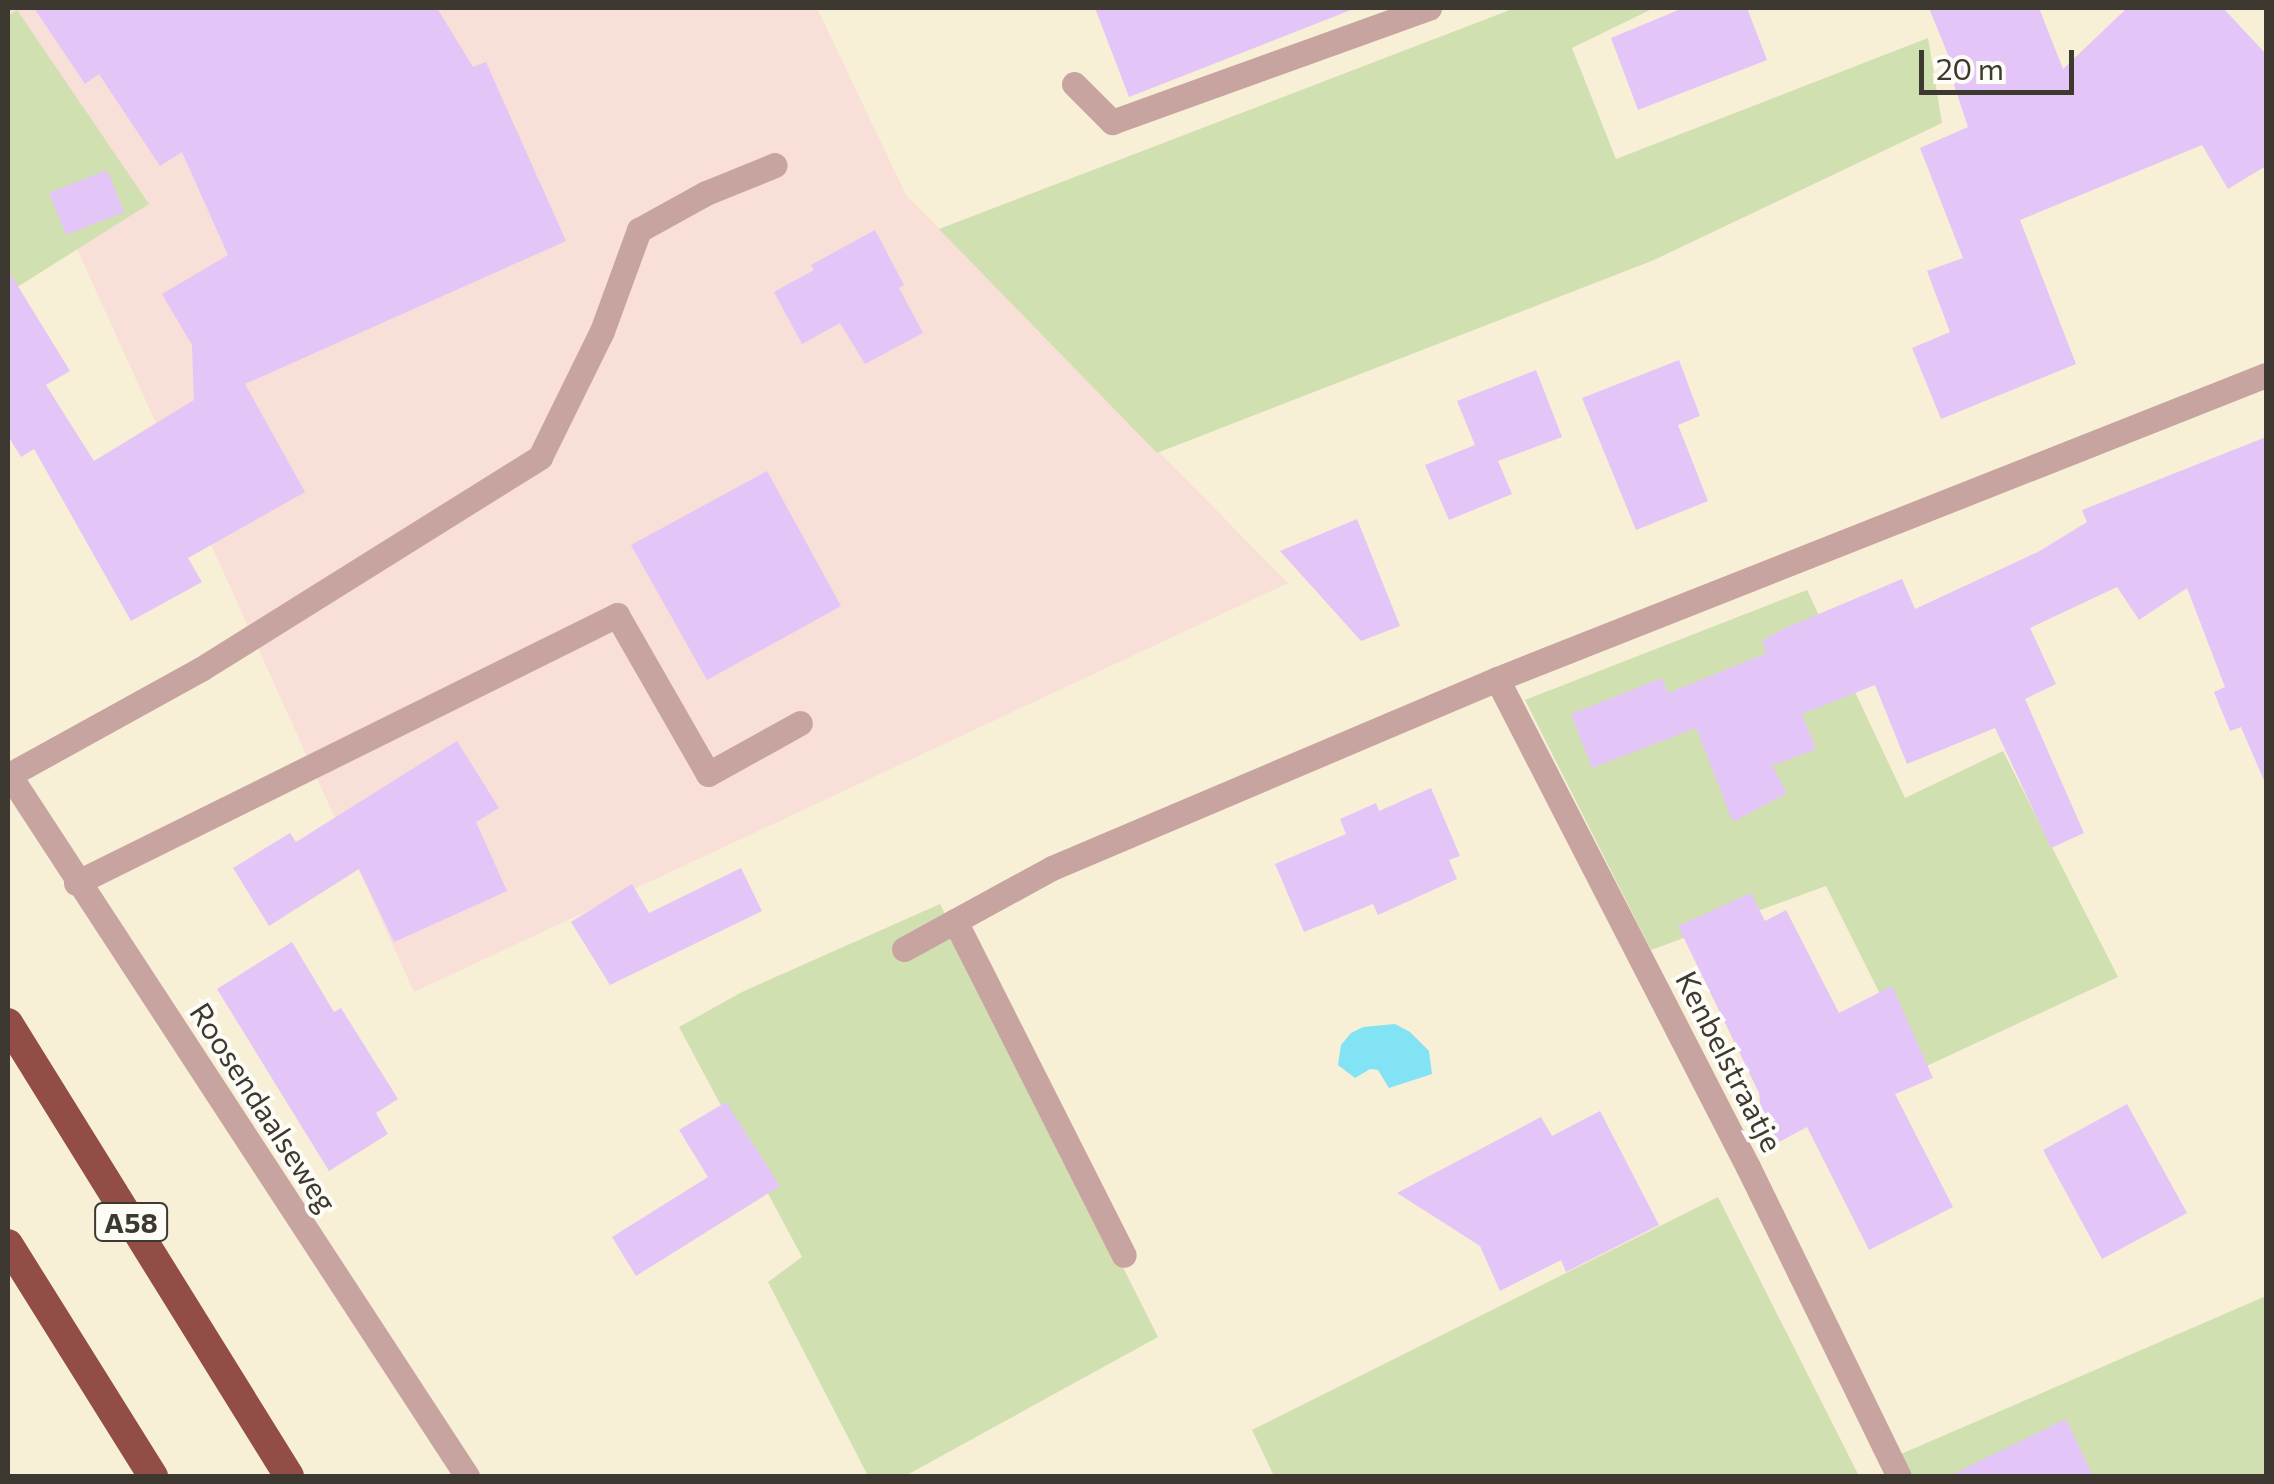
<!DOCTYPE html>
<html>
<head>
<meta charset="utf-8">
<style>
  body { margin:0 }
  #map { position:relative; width:2274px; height:1484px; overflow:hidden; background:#f8efd7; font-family:Commissioner,sans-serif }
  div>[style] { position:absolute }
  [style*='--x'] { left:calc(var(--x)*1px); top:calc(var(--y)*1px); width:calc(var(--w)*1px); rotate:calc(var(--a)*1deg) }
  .industrial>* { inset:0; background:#f8dfd7 }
  .green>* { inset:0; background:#d1e0b1 }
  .water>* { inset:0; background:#81e3f3 }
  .building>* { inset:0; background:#e3c5f8 }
  .service>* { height:25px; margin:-12.5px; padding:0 12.5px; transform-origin:12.5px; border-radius:12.5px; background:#c8a4a0 }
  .minor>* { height:25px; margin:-12.5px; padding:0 12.5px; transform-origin:12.5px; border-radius:12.5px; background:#c8a4a0 }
  .motorway>* { height:30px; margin:-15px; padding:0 15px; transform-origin:15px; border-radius:15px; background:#934d47 }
  span { translate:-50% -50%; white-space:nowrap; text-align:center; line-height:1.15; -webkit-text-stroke:8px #fefcf7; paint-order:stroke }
  .shield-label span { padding:2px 8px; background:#fefcf7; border:2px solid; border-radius:8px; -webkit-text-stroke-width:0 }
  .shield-label { font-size:28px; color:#3d3930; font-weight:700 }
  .street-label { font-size:30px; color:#3d3930 }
  .frame { position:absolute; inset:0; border:10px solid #3d3930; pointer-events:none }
  .scale { position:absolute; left:1919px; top:50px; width:155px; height:45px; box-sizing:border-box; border:5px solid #3d3930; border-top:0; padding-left:12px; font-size:30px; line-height:35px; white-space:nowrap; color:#3d3930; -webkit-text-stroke:8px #fefcf7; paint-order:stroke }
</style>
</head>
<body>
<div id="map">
  <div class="industrial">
    <div style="clip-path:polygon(8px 8px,817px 8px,906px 195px,1288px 583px,414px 992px,8px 97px)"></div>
  </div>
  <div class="green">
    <div style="clip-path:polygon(1515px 8px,1654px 8px,1572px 48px,1616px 159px,1928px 38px,1942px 123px,1654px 260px,1157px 453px,939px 229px)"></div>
    <div style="clip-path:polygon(17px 10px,149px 204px,8px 293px,8px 16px)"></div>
    <div style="clip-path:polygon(1807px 590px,1905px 798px,2003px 751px,2118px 977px,1918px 1070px,1826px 886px,1651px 950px,1525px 700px)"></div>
    <div style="clip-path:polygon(940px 904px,1158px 1337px,905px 1476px,868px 1476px,768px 1282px,802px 1257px,679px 1027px,742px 992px)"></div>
    <div style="clip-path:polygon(1718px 1197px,1859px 1476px,1274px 1476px,1252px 1430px)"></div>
    <div style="clip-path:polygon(2266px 1296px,2266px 1476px,1912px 1476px,1901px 1454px)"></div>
  </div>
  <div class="water">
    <div style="clip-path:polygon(1395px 1024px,1410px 1032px,1429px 1051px,1432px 1074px,1389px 1088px,1378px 1070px,1370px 1069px,1355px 1078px,1338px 1065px,1341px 1045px,1351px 1033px,1363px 1027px)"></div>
  </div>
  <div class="building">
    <div style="clip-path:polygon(34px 8px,437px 8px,473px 67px,486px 62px,566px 241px,245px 384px,305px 492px,188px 558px,202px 582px,131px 621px,34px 449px,21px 457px,8px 436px,8px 270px,70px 371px,46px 385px,94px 461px,194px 400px,192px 345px,162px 294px,228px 255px,182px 152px,160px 166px,99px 74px,85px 84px)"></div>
    <div style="clip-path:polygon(1095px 8px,1350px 8px,1351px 10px,1129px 97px)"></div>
    <div style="clip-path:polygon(1683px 8px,1747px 8px,1767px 60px,1638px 110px,1611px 38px)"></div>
    <div style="clip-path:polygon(1929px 8px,2039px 8px,2063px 69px,2127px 8px,2223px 8px,2266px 54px,2266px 166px,2228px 189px,2202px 145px,2020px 220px,2076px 364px,1941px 419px,1912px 348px,1950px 332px,1927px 271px,1963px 258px,1920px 148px,1968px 127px,1947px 64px,1951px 62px)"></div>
    <div style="clip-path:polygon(107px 170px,124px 212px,66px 235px,49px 193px)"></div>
    <div style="clip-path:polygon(875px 230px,904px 285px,899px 288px,923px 333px,865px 364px,840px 323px,802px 344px,774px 292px,814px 270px,811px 265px)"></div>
    <div style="clip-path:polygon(1679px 360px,1700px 416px,1678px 425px,1708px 501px,1636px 530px,1582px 398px)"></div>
    <div style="clip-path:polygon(1536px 370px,1562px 437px,1498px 461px,1512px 494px,1449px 520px,1425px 465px,1475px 445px,1457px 401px)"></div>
    <div style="clip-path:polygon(2266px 437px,2266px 785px,2241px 727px,2230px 731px,2214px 692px,2225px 687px,2187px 588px,2139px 620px,2117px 587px,2030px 628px,2056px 684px,2025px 699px,2084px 833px,2051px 848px,1995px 728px,1907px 764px,1875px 685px,1802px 714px,1816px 749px,1772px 766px,1787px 793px,1733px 822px,1696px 728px,1592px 768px,1571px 714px,1662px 678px,1668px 693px,1767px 653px,1762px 641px,1783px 629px,1902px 579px,1915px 609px,2038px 552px,2087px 522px,2082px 510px)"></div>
    <div style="clip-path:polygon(767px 471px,841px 606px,707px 680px,631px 545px)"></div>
    <div style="clip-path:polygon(1357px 519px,1400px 626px,1361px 641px,1280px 551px)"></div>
    <div style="clip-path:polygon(457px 741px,499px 808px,476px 822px,507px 891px,394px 942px,359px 869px,269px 926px,233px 868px,290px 833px,296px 842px)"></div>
    <div style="clip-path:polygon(1431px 788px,1460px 856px,1449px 860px,1457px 879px,1378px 915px,1373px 904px,1304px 932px,1275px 864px,1346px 834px,1340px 819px,1376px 803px,1379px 811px)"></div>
    <div style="clip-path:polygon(741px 868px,762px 911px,610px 985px,571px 922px,632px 884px,649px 913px)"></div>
    <div style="clip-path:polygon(1751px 893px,1765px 921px,1786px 910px,1839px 1013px,1892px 986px,1933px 1078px,1895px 1094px,1953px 1207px,1869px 1250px,1807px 1127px,1779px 1142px,1763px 1127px,1759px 1093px,1678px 926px)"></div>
    <div style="clip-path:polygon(292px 942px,334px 1012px,341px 1008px,398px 1099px,376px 1113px,388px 1134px,329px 1171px,217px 989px)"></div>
    <div style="clip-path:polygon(726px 1102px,780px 1186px,636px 1276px,612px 1237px,708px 1177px,679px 1130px)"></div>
    <div style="clip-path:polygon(2127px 1104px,2187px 1213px,2102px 1259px,2043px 1150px)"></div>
    <div style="clip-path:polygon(1600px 1111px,1659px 1225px,1566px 1272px,1561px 1260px,1500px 1291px,1480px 1246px,1397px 1193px,1541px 1117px,1552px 1136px)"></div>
    <div style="clip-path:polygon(2066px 1419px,2093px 1476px,1949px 1476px)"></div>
  </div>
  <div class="service">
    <div style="--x:1074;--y:84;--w:54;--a:45"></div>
    <div style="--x:1112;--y:122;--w:337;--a:-19.8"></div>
    <div style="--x:9;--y:775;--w:219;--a:-28.9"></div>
    <div style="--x:201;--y:669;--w:400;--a:-32"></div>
    <div style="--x:540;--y:457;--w:140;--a:-63.8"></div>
    <div style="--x:602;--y:331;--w:108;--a:-69.9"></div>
    <div style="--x:639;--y:230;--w:77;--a:-28.9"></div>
    <div style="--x:706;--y:193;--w:74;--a:-22.1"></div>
    <div style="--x:76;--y:883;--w:604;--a:-26.35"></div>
    <div style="--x:617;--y:615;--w:183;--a:60.2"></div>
    <div style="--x:708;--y:774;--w:105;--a:-29"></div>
    <div style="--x:955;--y:921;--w:374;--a:63.2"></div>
  </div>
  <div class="minor">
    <div style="--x:1497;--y:679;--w:549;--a:62.78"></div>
    <div style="--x:1748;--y:1167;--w:344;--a:64"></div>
    <div style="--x:8;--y:773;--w:840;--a:56.86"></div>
    <div style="--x:904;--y:949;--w:169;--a:-28.7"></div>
    <div style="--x:1052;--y:868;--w:483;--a:-23"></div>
    <div style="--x:1497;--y:679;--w:827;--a:-21.57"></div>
  </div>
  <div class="motorway">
    <div style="--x:8;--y:1023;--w:533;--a:58.19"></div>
    <div style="--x:8;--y:1244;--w:274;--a:58"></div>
  </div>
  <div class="shield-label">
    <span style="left:131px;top:1222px">A58</span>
  </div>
  <div class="street-label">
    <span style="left:1730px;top:1061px;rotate:63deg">Kenbelstraatje</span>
    <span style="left:264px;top:1107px;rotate:57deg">Roosendaalseweg</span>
  </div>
  <div class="frame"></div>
  <div class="scale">20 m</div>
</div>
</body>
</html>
